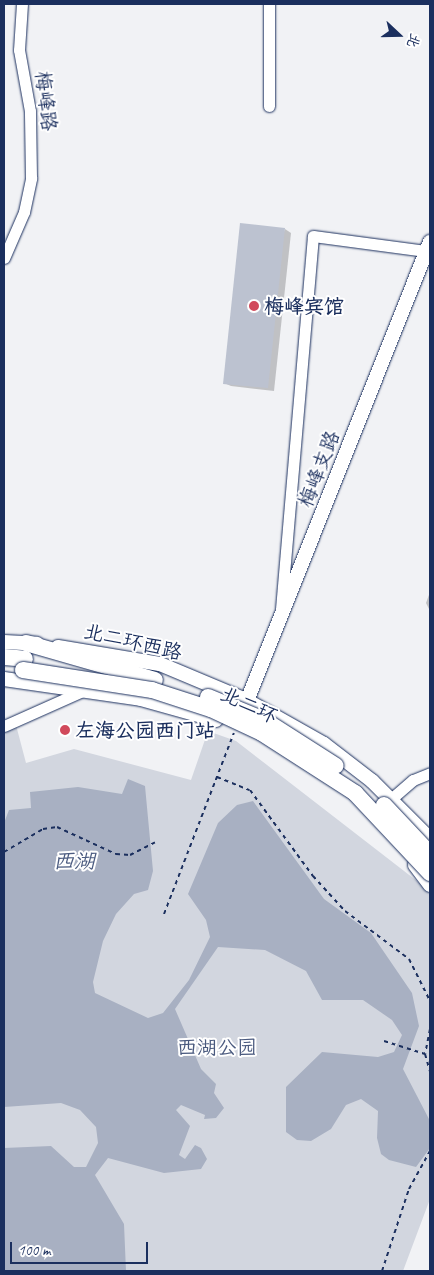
<!DOCTYPE html>
<html>
<head>
<meta charset="utf-8">
<style>
  body { margin:0 }
  #map { position:relative; width:434px; height:1275px; overflow:hidden; background:#f1f2f5; font-family:Caveat,"LXGW WenKai TC",sans-serif }
  div>[style] { position:absolute }
  [style*='--x'] { left:calc(var(--x)*1px); top:calc(var(--y)*1px); width:calc(var(--w)*1px); rotate:calc(var(--a)*1deg) }
  .green>* { inset:0; background:#d2d6df }
  .water>* { inset:0; background:#a8b0c2 }
  .shadow>* { inset:0; background:#0003 }
  .building>* { inset:0; background:#bcc2d0 }
  .path>* { height:2px; margin-top:-1px; transform-origin:0; background:repeating-linear-gradient(90deg,#1b2f5e 0 4px,transparent 0 8px) }
  .roads { filter:drop-shadow(0 0 1px #1b2f5e) drop-shadow(0 0 1px #1b2f5e) }
  .minor>* { height:11px; margin:-5.5px; padding:0 5.5px; transform-origin:5.5px; border-radius:5.5px; background:#fff }
  .major>* { height:14px; margin:-7px; padding:0 7px; transform-origin:7px; border-radius:7px; background:#fff }
  .highway>* { height:16px; margin:-8px; padding:0 8px; transform-origin:8px; border-radius:8px; background:#fff }
  .bridges { filter:drop-shadow(0 0 1px #1b2f5e) drop-shadow(0 0 1px #1b2f5e) }
  .highway-bridge>* { height:16px; margin:-8px; padding:0 8px; transform-origin:8px; border-radius:8px; background:#fff }
  .dots>* { width:14px; height:14px; translate:-50% -50%; box-sizing:border-box; border:2px solid #fff; border-radius:50% }
  span { translate:-50% -50%; white-space:nowrap; text-align:center; line-height:1.15; -webkit-text-stroke:4px #fff; paint-order:stroke }
  .street-label { font-size:20px; color:#1b2f5e }
  .poi-label { font-size:20px; color:#1b2f5e; font-weight:700 }
  .left { translate:0 -50%; text-align:left }
  .park-label { font-size:20px; color:#49597e }
  .water-label { font-size:21px; color:#4c5c81; font-style:italic }
  .frame { position:absolute; inset:0; border:5px solid #1b2f5e; pointer-events:none }
  .north { position:absolute; left:374px; top:10px; width:50px; height:50px; -webkit-text-stroke:4px #fff; paint-order:stroke; rotate:111deg; font-size:14px; font-weight:700; line-height:20px; text-align:center; color:#1b2f5e }
  .north::after { content:''; display:block; margin:auto; width:18px; height:22px; background:#1b2f5e; clip-path:polygon(50% 0,100% 100%,50% 72%,0 100%) }
  .scale { position:absolute; left:10px; top:1242px; width:138px; height:22px; box-sizing:border-box; border:2px solid #1b2f5e; border-top:0; padding-left:6px; font-size:15px; line-height:18px; white-space:nowrap; color:#1b2f5e; -webkit-text-stroke:4px #fff; paint-order:stroke }
</style>
</head>
<body>
<div id="map">
  <div class="green">
    <div style="clip-path:polygon(16px 725px,26px 763px,74px 749px,191px 780px,208px 731px,236px 741px,426px 888px,430px 895px,430px 1199px,403px 1271px,4px 1271px,4px 730px)"></div>
  </div>
  <div class="water">
    <div style="clip-path:polygon(128px 779px,145px 786px,153px 871px,148px 890px,134px 894px,116px 914px,103px 941px,93px 982px,95px 993px,148px 1018px,163px 1013px,189px 980px,210px 937px,206px 920px,188px 894px,218px 823px,237px 805px,253px 801px,324px 899px,371px 933px,412px 993px,419px 1026px,403px 1069px,430px 1121px,430px 1148px,416px 1167px,389px 1160px,381px 1154px,377px 1138px,378px 1111px,361px 1099px,346px 1105px,331px 1129px,311px 1141px,297px 1140px,286px 1132px,286px 1087px,322px 1052px,378px 1057px,394px 1052px,402px 1035px,392px 1020px,363px 1000px,322px 1000px,306px 971px,265px 950px,218px 947px,175px 1009px,201px 1069px,216px 1084px,214px 1093px,224px 1108px,216px 1118px,204px 1119px,205px 1115px,181px 1105px,176px 1110px,190px 1126px,179px 1155px,185px 1159px,195px 1145px,201px 1148px,207px 1159px,201px 1169px,164px 1173px,108px 1158px,95px 1175px,124px 1224px,126px 1271px,4px 1271px,4px 1148px,51px 1146px,74px 1167px,86px 1167px,98px 1143px,96px 1127px,80px 1110px,61px 1103px,4px 1107px,4px 823px,9px 810px,31px 808px,30px 792px,78px 787px,122px 794px)"></div>
  </div>
  <div class="shadow">
    <div style="clip-path:polygon(285px 229px,291px 233px,274px 391px,231px 386px,224px 383px)"></div>
    <div style="clip-path:polygon(430px 592px,430px 611px,426px 603px)"></div>
  </div>
  <div class="building">
    <div style="clip-path:polygon(240px 223px,285px 228px,268px 388px,223px 384px)"></div>
  </div>
  <div class="path">
    <div style="--x:217;--y:777;--w:35;--a:22"></div>
    <div style="--x:250;--y:790;--w:107;--a:53.8"></div>
    <div style="--x:313;--y:876;--w:47;--a:47.6"></div>
    <div style="--x:345;--y:911;--w:80;--a:36.9"></div>
    <div style="--x:409;--y:959;--w:47;--a:63.4"></div>
    <div style="--x:4;--y:852;--w:45;--a:-30.5"></div>
    <div style="--x:43;--y:829;--w:14;--a:-8"></div>
    <div style="--x:57;--y:827;--w:65;--a:24.6"></div>
    <div style="--x:116;--y:854;--w:14;--a:4"></div>
    <div style="--x:130;--y:855;--w:28;--a:-27"></div>
    <div style="--x:164;--y:914;--w:194;--a:-68.9"></div>
    <div style="--x:430;--y:1029;--w:25;--a:101"></div>
    <div style="--x:425;--y:1054;--w:19;--a:74"></div>
    <div style="--x:384;--y:1041;--w:43;--a:17.6"></div>
    <div style="--x:382;--y:1271;--w:86;--a:-71.8"></div>
    <div style="--x:409;--y:1189;--w:43;--a:-61.1"></div>
  </div>
  <div class="roads">
    <div class="minor">
      <div style="--x:269;--y:4;--w:102;--a:90"></div>
      <div style="--x:4;--y:258;--w:50;--a:-66.5"></div>
      <div style="--x:24;--y:212;--w:35;--a:-78"></div>
      <div style="--x:31;--y:178;--w:67;--a:-90.9"></div>
      <div style="--x:30;--y:111;--w:62;--a:-100.2"></div>
      <div style="--x:19;--y:50;--w:46;--a:-86.3"></div>
      <div style="--x:281;--y:609;--w:374;--a:-85.1"></div>
      <div style="--x:313;--y:236;--w:114;--a:7.6"></div>
      <div style="--x:4;--y:726;--w:89;--a:-24"></div>
      <div style="--x:391;--y:799;--w:29;--a:-41"></div>
      <div style="--x:413;--y:780;--w:18;--a:-22"></div>
    </div>
    <div class="major">
      <div style="--x:4;--y:642;--w:33;--a:3"></div>
      <div style="--x:58;--y:647;--w:103;--a:9.5"></div>
      <div style="--x:160;--y:664;--w:95;--a:22.8"></div>
      <div style="--x:248;--y:701;--w:87;--a:29.5"></div>
      <div style="--x:324;--y:744;--w:61;--a:37.6"></div>
      <div style="--x:372;--y:781;--w:82;--a:45"></div>
      <div style="--x:4;--y:679;--w:138;--a:8.3"></div>
      <div style="--x:141;--y:699;--w:78;--a:15.6"></div>
      <div style="--x:239;--y:721;--w:516;--a:-68.26"></div>
      <div style="--x:415;--y:865;--w:25;--a:53"></div>
    </div>
    <div class="highway">
      <div style="--x:26;--y:643;--w:134;--a:16"></div>
      <div style="--x:4;--y:657;--w:21;--a:5"></div>
    </div>
  </div>
  <div class="bridges">
    <div class="highway-bridge">
      <div style="--x:23;--y:670;--w:131;--a:8.8"></div>
      <div style="--x:152;--y:690;--w:62;--a:17.9"></div>
      <div style="--x:211;--y:709;--w:56;--a:25.2"></div>
      <div style="--x:262;--y:733;--w:111;--a:32.8"></div>
      <div style="--x:355;--y:793;--w:110;--a:46.8"></div>
      <div style="--x:208;--y:697;--w:61;--a:22.3"></div>
      <div style="--x:264;--y:720;--w:85;--a:32.6"></div>
      <div style="--x:384;--y:805;--w:67;--a:46.8"></div>
    </div>
  </div>
  <div class="dots">
    <div style="left:254px;top:306px;background:#d1495b"></div>
    <div style="left:65px;top:730px;background:#d1495b"></div>
  </div>
  <div class="street-label">
    <span style="left:46px;top:101px;rotate:83deg">梅峰路</span>
    <span style="left:319px;top:469px;rotate:-69deg">梅峰支路</span>
    <span style="left:133px;top:642px;rotate:13deg">北二环西路</span>
    <span style="left:249px;top:705px;rotate:25deg">北二环</span>
  </div>
  <div class="poi-label">
    <span class="left" style="left:264px;top:306px">梅峰宾馆</span>
    <span class="left" style="left:75px;top:730px">左海公园西门站</span>
  </div>
  <div class="park-label">
    <span style="left:217px;top:1047px">西湖公园</span>
  </div>
  <div class="water-label">
    <span style="left:74px;top:861px">西湖</span>
  </div>
  <div class="frame"></div>
  <div class="north">北</div>
  <div class="scale">100 m</div>
</div>
</body>
</html>
